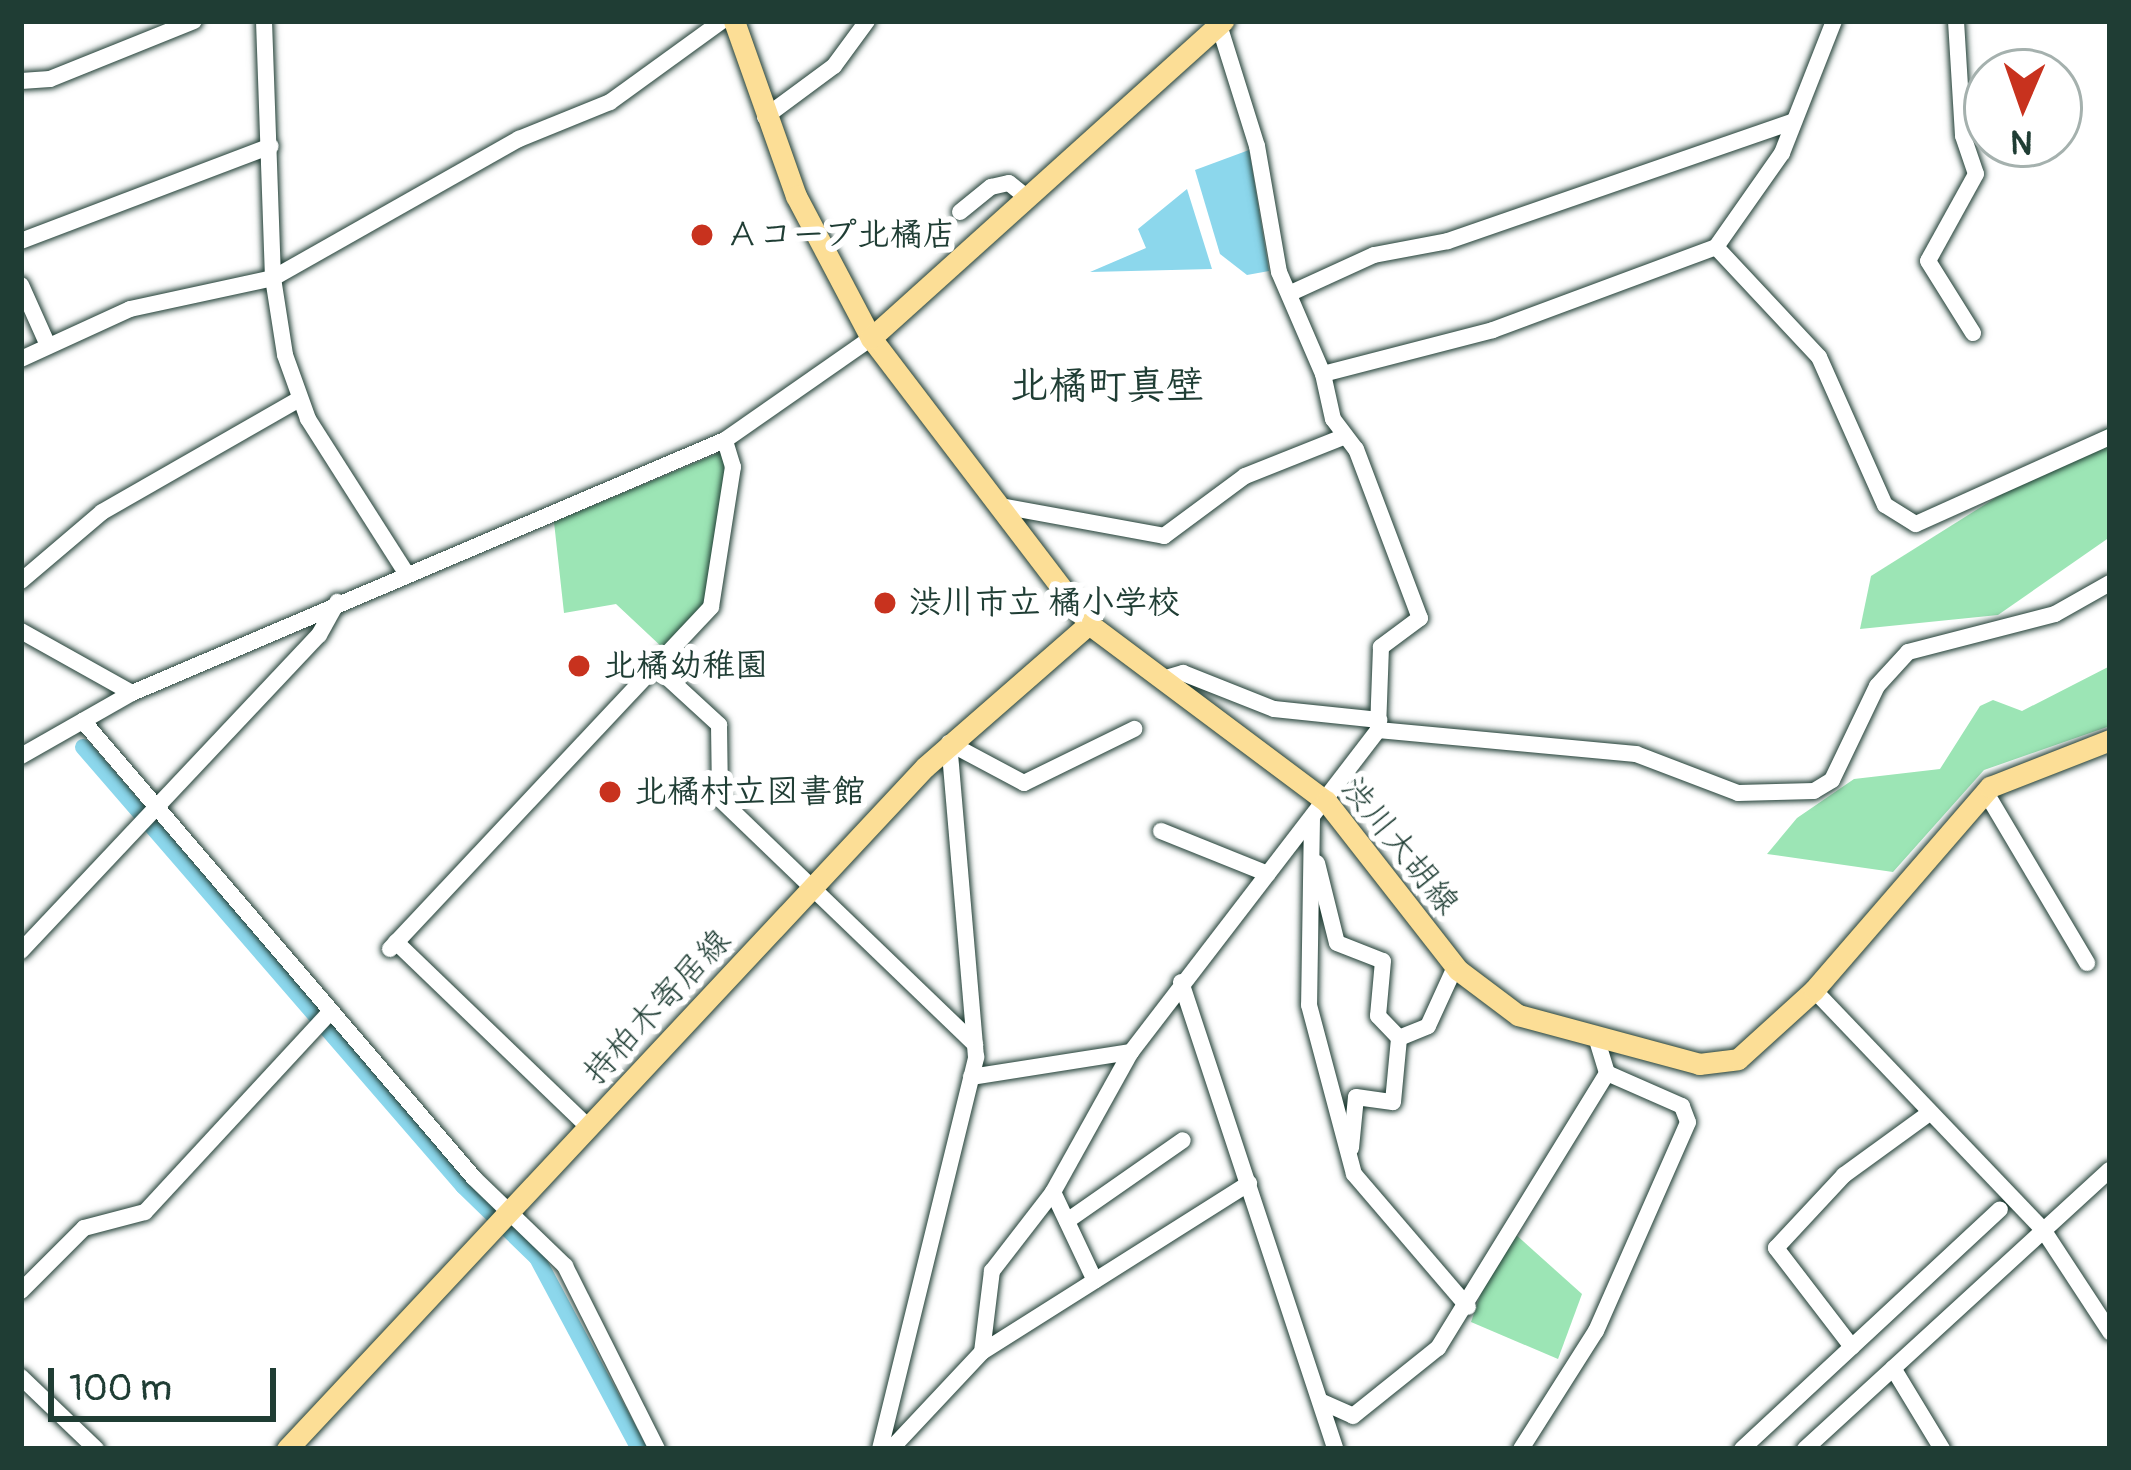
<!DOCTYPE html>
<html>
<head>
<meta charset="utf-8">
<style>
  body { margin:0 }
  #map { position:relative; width:2131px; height:1470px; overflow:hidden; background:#fff; font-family:Pangolin,"Klee One",sans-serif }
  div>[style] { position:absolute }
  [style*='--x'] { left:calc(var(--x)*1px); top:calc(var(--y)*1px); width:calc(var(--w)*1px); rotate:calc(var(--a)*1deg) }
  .green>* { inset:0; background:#9ce5b5 }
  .water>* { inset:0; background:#8cd7ec }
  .canal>* { height:16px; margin:-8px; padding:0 8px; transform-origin:8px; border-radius:8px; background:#8cd7ec }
  .roads { filter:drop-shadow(0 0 3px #1f3d34) drop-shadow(0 0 3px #1f3d34) }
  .minor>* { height:16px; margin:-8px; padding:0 8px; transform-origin:8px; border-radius:8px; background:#fff }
  .major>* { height:21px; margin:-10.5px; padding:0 10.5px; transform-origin:10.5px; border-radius:10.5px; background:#fcde96 }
  .dots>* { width:33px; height:33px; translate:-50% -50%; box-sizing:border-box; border:6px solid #fff; border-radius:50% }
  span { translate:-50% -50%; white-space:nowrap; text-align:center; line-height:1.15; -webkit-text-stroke:12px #fff; paint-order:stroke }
  .poi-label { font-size:33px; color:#1f3d34; font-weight:700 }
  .left { translate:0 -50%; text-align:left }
  .street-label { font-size:33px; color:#1f3d34 }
  .quarter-label { font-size:39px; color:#1f3d34; font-weight:700 }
  .frame { position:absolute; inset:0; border:24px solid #1f3d34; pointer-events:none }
  .north { position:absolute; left:1963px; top:48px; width:120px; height:120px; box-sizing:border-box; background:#fff; border:3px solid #a5b1ae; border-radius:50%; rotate:182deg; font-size:33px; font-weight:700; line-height:48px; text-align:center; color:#1f3d34 }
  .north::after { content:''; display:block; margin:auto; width:42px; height:54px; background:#c8321e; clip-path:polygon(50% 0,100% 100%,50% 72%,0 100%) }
  .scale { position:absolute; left:48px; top:1368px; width:228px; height:54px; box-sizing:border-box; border:6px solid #1f3d34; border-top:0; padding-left:15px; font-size:36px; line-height:42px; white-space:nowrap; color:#1f3d34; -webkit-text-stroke:9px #fff; paint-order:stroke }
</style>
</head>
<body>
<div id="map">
  <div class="green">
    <div style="clip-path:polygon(2110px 426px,2110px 537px,1998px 615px,1860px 629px,1871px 576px)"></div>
    <div style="clip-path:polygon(721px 452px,728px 467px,708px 602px,664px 649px,616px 604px,564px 613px,554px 522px)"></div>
    <div style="clip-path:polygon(2110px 666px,2110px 726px,1984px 770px,1893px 872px,1767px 854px,1797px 818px,1854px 779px,1940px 769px,1980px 706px,1993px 700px,2022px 711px)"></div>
    <div style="clip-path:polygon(1505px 1225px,1582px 1294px,1558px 1359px,1471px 1322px)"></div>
  </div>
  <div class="water">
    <div style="clip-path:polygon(1249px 150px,1269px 271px,1247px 275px,1220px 254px,1195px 170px)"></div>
    <div style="clip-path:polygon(1187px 189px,1212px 269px,1090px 272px,1146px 248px,1138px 229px)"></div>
  </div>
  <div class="canal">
    <div style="--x:83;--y:747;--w:581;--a:49.12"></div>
    <div style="--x:463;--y:1186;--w:103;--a:44.2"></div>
    <div style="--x:537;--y:1258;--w:217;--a:61.9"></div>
  </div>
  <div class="roads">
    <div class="minor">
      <div style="--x:264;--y:21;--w:257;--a:88"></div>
      <div style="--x:273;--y:278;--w:78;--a:81.1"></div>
      <div style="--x:285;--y:355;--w:68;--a:70.2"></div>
      <div style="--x:308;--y:419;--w:183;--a:57.5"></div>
      <div style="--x:1956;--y:21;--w:115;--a:86.5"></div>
      <div style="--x:1963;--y:136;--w:40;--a:71.1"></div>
      <div style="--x:1976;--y:174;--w:99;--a:118.9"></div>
      <div style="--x:1928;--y:261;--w:85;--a:58"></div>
      <div style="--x:1219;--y:25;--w:127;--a:72.6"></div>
      <div style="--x:1257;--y:146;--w:128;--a:80.1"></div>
      <div style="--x:1279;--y:272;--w:111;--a:66.7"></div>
      <div style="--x:1323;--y:374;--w:176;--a:-14.5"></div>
      <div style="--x:1493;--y:330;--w:238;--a:-20.4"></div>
      <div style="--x:1716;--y:247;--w:115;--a:-54.9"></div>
      <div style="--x:1782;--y:153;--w:142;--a:-68.5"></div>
      <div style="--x:21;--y:81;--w:29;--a:-4"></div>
      <div style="--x:50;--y:79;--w:155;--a:-21.9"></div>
      <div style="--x:765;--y:117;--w:86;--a:-36.5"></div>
      <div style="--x:834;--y:66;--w:56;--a:-53.7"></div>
      <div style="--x:960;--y:212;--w:40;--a:-39"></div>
      <div style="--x:991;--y:187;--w:18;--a:-13"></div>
      <div style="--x:1009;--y:183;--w:21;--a:39"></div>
      <div style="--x:21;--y:241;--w:267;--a:-20.8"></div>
      <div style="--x:1716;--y:247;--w:151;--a:46.9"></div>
      <div style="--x:1819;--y:357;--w:162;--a:66"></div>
      <div style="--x:1885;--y:505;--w:36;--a:32"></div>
      <div style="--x:1916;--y:524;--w:213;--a:-24.2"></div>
      <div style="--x:21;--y:285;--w:64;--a:65.9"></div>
      <div style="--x:1293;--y:292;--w:89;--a:-24.6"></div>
      <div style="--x:1374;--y:255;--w:75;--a:-10.7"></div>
      <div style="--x:1448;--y:241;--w:366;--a:-19.1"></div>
      <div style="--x:21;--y:359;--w:120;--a:-24.6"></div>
      <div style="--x:130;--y:309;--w:146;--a:-12.2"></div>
      <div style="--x:273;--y:278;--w:283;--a:-29.5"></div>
      <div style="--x:519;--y:139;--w:98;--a:-22.1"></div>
      <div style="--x:610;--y:102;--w:138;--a:-35.9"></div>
      <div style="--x:1323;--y:374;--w:46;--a:77.5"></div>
      <div style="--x:1333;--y:419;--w:38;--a:53"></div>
      <div style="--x:1356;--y:449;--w:181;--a:69.3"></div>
      <div style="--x:1420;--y:618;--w:49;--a:143.4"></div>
      <div style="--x:1381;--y:647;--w:83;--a:92.1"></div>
      <div style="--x:1001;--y:506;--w:166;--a:10.4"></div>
      <div style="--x:1164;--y:536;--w:101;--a:-36.5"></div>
      <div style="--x:1245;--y:476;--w:105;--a:-21.7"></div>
      <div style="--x:21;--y:581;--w:106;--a:-40.4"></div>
      <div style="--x:102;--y:512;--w:227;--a:-29.8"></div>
      <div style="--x:21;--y:631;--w:127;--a:29.2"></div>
      <div style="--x:656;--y:667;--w:86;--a:42.6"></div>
      <div style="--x:719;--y:725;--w:74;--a:89.2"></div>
      <div style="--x:720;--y:799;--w:354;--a:43.9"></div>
      <div style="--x:1163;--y:679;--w:21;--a:-17"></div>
      <div style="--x:1183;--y:673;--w:98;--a:21.6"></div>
      <div style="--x:1274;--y:709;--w:106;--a:6"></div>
      <div style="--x:83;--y:721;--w:601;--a:49.45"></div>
      <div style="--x:474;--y:1178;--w:127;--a:44"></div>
      <div style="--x:565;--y:1266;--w:205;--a:63.3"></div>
      <div style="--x:949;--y:743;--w:85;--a:28.1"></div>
      <div style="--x:1024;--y:783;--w:123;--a:-26.1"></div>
      <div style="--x:21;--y:756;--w:128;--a:-29.6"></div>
      <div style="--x:132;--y:693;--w:645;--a:-23.11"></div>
      <div style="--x:725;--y:440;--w:178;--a:-34.9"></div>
      <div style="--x:1985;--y:791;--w:200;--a:59.3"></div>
      <div style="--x:1312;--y:818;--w:187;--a:90.9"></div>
      <div style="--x:1309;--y:1005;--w:175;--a:75.1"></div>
      <div style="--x:1354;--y:1174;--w:175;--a:49.4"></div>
      <div style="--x:1161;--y:831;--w:115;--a:21.9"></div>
      <div style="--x:1317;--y:863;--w:82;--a:76"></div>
      <div style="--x:1337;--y:943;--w:49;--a:21.4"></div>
      <div style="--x:1383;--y:961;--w:55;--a:95.2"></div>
      <div style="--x:1378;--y:1016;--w:30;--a:46"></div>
      <div style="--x:396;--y:942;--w:269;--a:43.9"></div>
      <div style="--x:390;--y:949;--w:469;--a:-46.8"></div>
      <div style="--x:711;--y:607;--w:142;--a:-81.1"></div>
      <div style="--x:733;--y:467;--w:28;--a:-107"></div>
      <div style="--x:21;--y:951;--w:434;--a:-46.7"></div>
      <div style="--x:319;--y:635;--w:38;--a:-61"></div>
      <div style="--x:1181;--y:982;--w:492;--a:71.7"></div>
      <div style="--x:1814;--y:990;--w:333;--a:46.3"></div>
      <div style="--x:2044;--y:1231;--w:121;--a:56.8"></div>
      <div style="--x:971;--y:1077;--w:162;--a:-8.9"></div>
      <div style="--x:1351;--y:1148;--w:51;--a:-84.4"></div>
      <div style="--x:1356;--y:1097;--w:37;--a:8"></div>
      <div style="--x:1393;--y:1102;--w:64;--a:-84.6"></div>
      <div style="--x:1399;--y:1038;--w:31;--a:-22"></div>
      <div style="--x:1428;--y:1026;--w:65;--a:-65.4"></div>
      <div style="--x:1053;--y:1192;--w:98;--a:64.7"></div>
      <div style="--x:1067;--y:1221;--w:141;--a:-34.9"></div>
      <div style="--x:21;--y:1291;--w:89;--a:-45"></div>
      <div style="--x:84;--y:1228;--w:63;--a:-14.7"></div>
      <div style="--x:145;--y:1212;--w:271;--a:-47.2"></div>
      <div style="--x:1852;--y:1347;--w:125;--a:-127.5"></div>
      <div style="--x:1776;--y:1248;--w:100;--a:-47"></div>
      <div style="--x:1844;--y:1175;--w:104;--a:-36"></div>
      <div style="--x:982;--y:1352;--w:316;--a:-32.3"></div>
      <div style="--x:1893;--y:1368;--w:95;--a:58.8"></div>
      <div style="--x:21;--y:1377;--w:104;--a:43.8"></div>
      <div style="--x:1320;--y:1401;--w:36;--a:24"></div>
      <div style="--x:1353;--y:1416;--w:109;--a:-38.7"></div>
      <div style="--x:1438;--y:1348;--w:323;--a:-58.4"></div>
      <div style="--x:1607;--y:1073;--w:34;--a:-107"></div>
      <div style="--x:880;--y:1449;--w:404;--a:-76.2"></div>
      <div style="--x:976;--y:1057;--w:315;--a:-94.9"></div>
      <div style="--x:891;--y:1449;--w:133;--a:-46.8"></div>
      <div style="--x:982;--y:1352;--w:82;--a:-83"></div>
      <div style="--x:992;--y:1271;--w:100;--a:-52.3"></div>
      <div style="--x:1053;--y:1192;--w:160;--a:-60.9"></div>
      <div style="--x:1131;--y:1052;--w:406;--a:-52.5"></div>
      <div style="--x:1378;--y:730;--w:259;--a:5.3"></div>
      <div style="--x:1636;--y:754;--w:109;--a:20.9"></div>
      <div style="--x:1738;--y:793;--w:76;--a:-1.5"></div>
      <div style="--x:1814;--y:791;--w:21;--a:-31"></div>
      <div style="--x:1832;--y:780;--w:104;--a:-64.4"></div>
      <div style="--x:1877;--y:686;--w:46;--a:-47.6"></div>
      <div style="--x:1908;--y:652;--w:152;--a:-14.5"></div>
      <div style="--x:2055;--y:614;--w:63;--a:-29.4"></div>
      <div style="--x:1521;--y:1449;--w:140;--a:-57.6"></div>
      <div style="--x:1596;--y:1331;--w:228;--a:-66.2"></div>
      <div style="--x:1688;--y:1122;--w:17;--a:-111"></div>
      <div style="--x:1682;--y:1106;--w:82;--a:-156.3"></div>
      <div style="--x:1742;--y:1449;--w:352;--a:-42.9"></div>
      <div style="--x:1805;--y:1449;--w:413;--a:-42.5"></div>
    </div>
    <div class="major">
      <div style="--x:734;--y:21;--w:186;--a:70.5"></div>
      <div style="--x:796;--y:196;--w:161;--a:62.2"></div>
      <div style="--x:871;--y:338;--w:360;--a:52.7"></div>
      <div style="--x:1089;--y:624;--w:296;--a:36.8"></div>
      <div style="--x:1326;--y:801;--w:214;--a:52"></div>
      <div style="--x:1458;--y:970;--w:75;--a:36.9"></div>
      <div style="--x:1518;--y:1015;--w:188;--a:15.1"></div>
      <div style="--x:1699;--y:1064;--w:39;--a:-7"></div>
      <div style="--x:1738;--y:1059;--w:103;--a:-42.2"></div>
      <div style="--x:1814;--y:990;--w:269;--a:-49.1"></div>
      <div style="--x:1990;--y:787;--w:129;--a:-21.4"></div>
      <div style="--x:871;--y:338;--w:474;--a:-42"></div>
      <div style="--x:287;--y:1449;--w:934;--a:-46.91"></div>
      <div style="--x:925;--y:767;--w:218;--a:-41.1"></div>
    </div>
  </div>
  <div class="dots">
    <div style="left:702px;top:235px;background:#c8321e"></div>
    <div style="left:885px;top:603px;background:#c8321e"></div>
    <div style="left:579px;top:666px;background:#c8321e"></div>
    <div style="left:610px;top:792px;background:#c8321e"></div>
  </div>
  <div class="poi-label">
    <span class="left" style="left:726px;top:235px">Ａコープ北橘店</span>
    <span class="left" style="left:909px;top:603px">渋川市立 橘小学校</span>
    <span class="left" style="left:603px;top:666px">北橘幼稚園</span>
    <span class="left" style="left:634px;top:792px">北橘村立図書館</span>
  </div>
  <div class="street-label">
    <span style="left:1400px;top:846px;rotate:51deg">渋川大胡線</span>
    <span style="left:657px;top:1007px;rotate:-47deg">持柏木寄居線</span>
  </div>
  <div class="quarter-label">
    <span style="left:1107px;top:386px">北橘町真壁</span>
  </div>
  <div class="frame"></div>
  <div class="north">N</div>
  <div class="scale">100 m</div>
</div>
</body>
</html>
